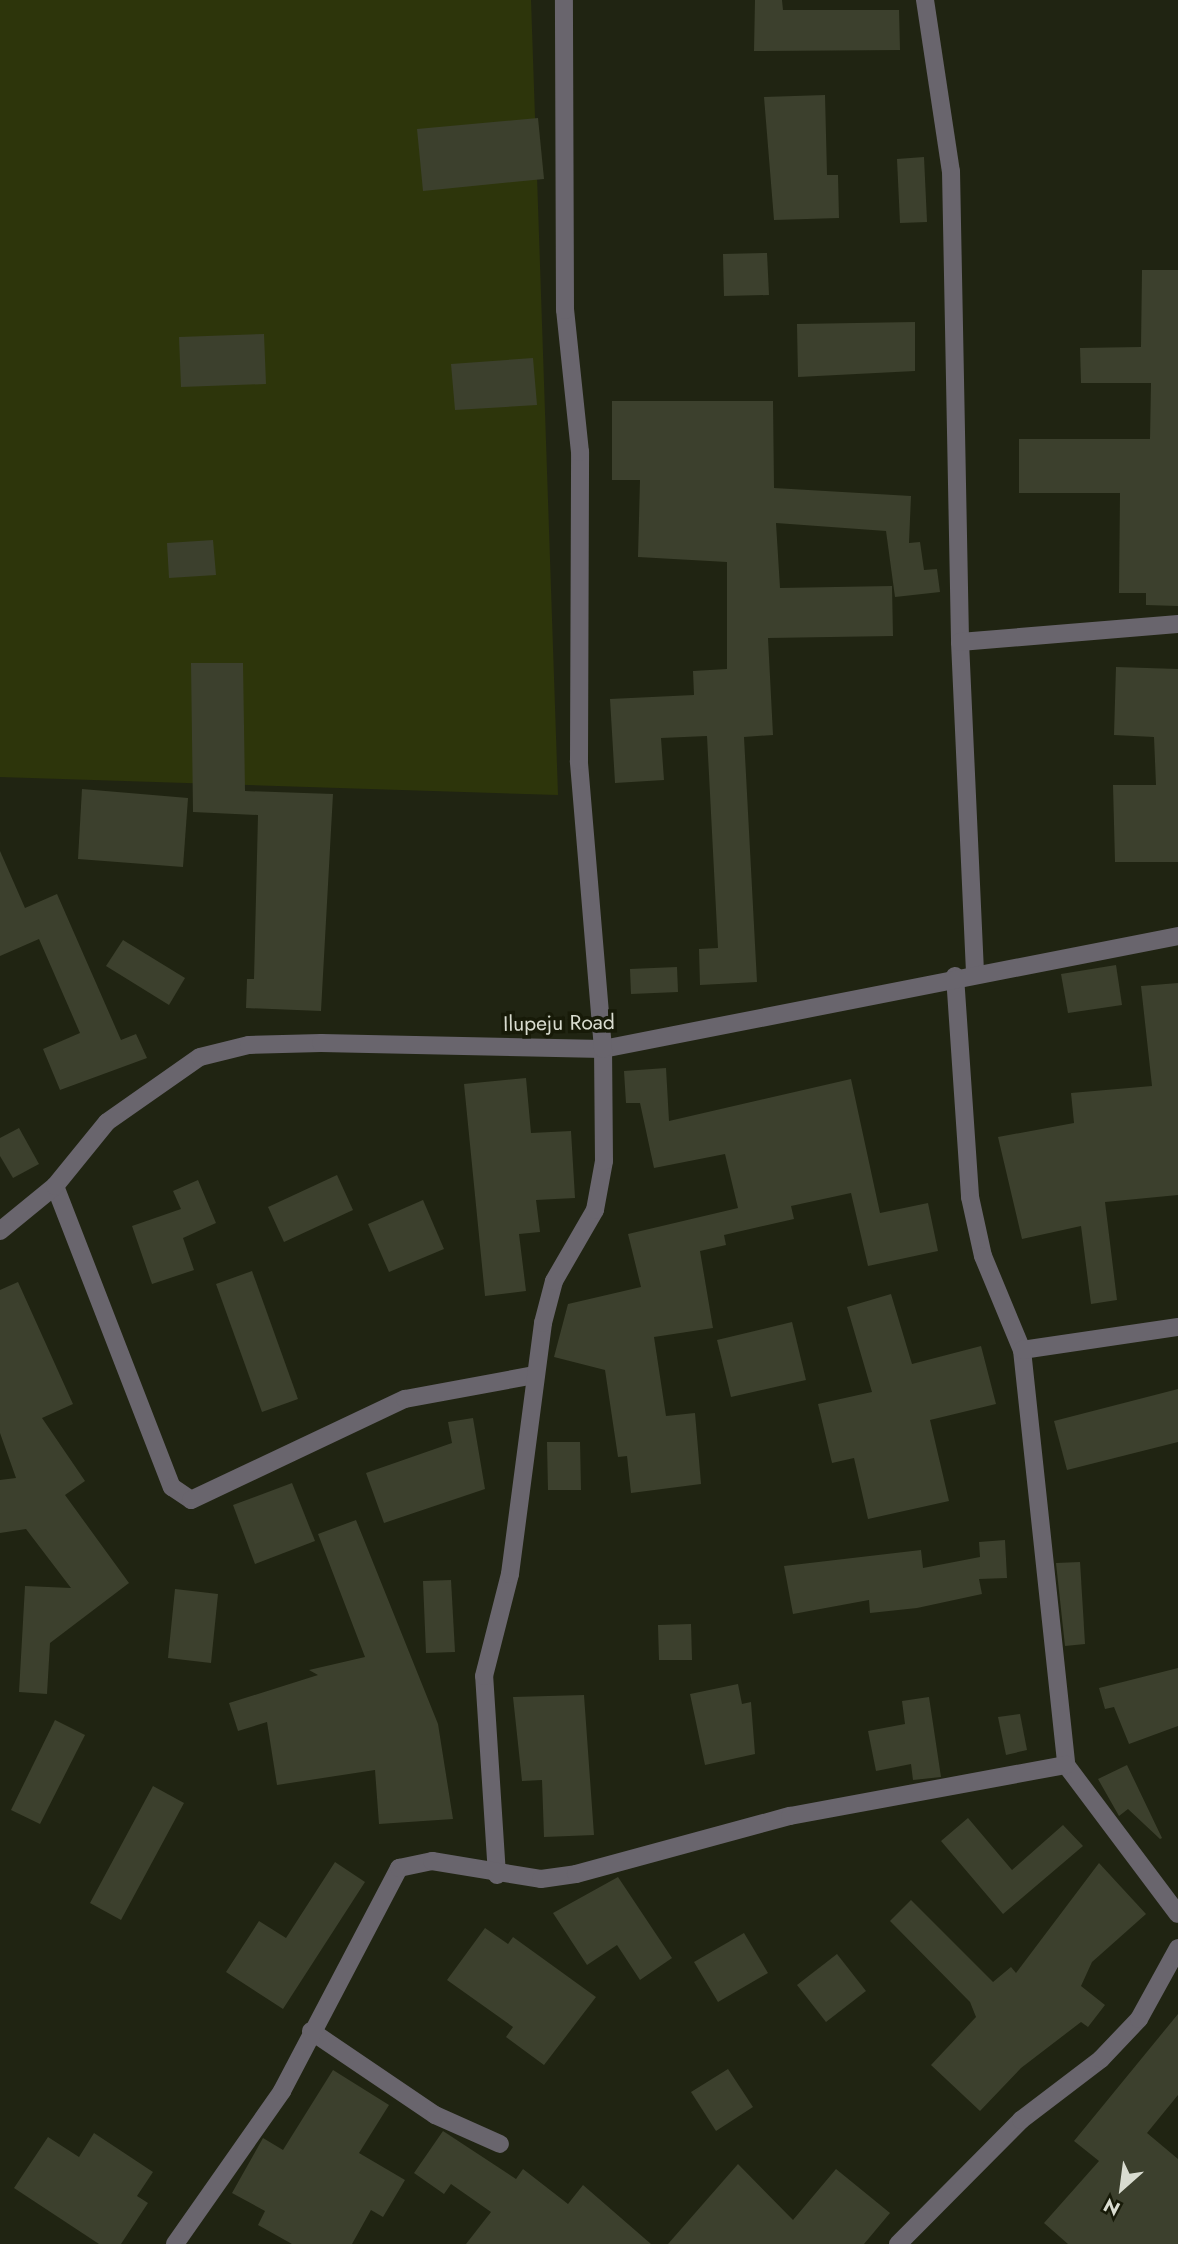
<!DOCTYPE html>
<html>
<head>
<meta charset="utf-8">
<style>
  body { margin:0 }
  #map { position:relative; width:1178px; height:2244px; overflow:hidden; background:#202412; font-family:Jost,sans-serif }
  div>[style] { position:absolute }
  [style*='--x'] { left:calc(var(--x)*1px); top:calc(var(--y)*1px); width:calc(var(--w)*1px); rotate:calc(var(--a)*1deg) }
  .green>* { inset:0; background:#2d350b }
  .building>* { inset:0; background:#3c402d }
  .minor>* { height:18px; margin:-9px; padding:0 9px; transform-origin:9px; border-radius:9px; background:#69656d }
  span { translate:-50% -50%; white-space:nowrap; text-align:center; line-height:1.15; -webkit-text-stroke:7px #171a08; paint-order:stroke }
  .street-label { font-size:21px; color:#d9dcd0 }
  .north { position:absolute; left:1087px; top:2153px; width:70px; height:70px; -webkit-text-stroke:5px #171a08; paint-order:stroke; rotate:208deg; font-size:19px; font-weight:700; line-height:28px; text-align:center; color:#d9dcd0 }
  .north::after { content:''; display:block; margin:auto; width:24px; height:32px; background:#d9dcd0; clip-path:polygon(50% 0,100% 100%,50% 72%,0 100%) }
</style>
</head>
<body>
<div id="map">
  <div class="green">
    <div style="clip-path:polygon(0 0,531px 0,558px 795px,0 777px)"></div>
  </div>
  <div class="building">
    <div style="clip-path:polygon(755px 0,782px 0,783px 10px,899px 10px,900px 50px,754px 51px)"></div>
    <div style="clip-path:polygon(825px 95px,827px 175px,838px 175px,839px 218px,774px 220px,764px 97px)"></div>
    <div style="clip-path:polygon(538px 118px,544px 179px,423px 191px,417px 129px)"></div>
    <div style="clip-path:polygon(924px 157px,927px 222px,900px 223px,897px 159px)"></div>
    <div style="clip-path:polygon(767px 253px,769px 295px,724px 296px,723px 254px)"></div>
    <div style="clip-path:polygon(1142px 270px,1178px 270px,1178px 606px,1146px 605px,1146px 593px,1119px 593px,1120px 493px,1019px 493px,1019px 439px,1150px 439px,1151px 383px,1081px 383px,1080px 348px,1141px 347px)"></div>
    <div style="clip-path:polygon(915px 322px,915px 371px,798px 377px,797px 324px)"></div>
    <div style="clip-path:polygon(264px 334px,266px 384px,181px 387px,179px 337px)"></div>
    <div style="clip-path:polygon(533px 358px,537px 405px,455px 410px,451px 364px)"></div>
    <div style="clip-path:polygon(612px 401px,773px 401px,774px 488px,911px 496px,909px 543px,920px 542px,924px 570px,937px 569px,940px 592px,895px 597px,886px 531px,776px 523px,780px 588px,892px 586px,893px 636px,768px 638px,773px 735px,744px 737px,757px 982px,700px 985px,699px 949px,718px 948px,707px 736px,661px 738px,664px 780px,615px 783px,610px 699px,694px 695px,693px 671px,727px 669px,727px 562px,638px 557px,640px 480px,612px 480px)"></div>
    <div style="clip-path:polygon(213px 540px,216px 575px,169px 578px,167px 543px)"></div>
    <div style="clip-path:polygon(191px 663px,243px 663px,245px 791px,333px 794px,321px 1011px,246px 1008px,247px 979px,254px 979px,258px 815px,193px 812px)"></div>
    <div style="clip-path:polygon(1116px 667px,1178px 669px,1178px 862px,1115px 862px,1113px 785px,1156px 785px,1154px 737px,1114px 735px)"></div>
    <div style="clip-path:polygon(82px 789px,188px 798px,183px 867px,78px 859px)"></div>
    <div style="clip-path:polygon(0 851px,25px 908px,57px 894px,121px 1040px,136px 1034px,147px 1058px,60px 1090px,43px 1049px,80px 1033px,39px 939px,0 956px)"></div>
    <div style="clip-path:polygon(123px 940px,185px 978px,169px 1005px,106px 966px)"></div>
    <div style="clip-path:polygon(1116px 965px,1122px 1005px,1068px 1013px,1061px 974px)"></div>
    <div style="clip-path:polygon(677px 967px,678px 992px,631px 994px,630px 969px)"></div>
    <div style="clip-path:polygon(1178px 983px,1178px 1195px,1105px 1202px,1117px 1300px,1091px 1304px,1081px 1226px,1022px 1239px,998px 1137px,1074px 1123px,1071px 1093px,1152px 1086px,1141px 986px)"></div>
    <div style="clip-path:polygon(666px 1068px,669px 1121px,851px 1079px,880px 1213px,928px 1203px,938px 1251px,868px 1266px,851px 1193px,791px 1206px,794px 1219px,724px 1235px,726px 1245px,700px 1251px,713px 1328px,654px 1337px,666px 1416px,695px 1413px,701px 1484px,631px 1493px,627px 1456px,618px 1457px,605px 1370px,554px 1357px,568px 1304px,641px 1287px,628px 1234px,738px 1208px,725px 1154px,654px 1168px,640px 1103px,626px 1103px,624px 1071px)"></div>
    <div style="clip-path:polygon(526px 1078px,531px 1133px,571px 1131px,575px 1198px,536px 1200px,540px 1232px,519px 1234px,526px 1291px,485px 1296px,464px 1084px)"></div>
    <div style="clip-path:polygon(19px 1128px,39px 1164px,13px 1178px,0 1156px,0 1138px)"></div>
    <div style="clip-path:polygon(337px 1175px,353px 1210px,284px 1242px,268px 1207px)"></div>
    <div style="clip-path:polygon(198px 1180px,216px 1223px,183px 1238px,194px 1270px,152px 1284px,132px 1226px,181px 1209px,173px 1191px)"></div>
    <div style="clip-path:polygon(423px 1200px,444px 1249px,389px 1272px,368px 1224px)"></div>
    <div style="clip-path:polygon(252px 1271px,298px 1399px,262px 1412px,216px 1284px)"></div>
    <div style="clip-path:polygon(18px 1282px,73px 1404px,42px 1418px,85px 1481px,65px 1495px,129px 1583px,50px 1643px,47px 1694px,19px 1692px,25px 1586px,71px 1588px,26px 1529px,0 1533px,0 1480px,16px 1478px,0 1433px,0 1290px)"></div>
    <div style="clip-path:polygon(891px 1294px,912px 1364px,981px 1346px,996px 1404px,930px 1420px,949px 1501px,868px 1519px,854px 1458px,832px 1463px,818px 1404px,872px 1392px,847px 1307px)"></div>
    <div style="clip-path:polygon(792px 1322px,806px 1380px,731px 1397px,717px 1340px)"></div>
    <div style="clip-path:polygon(1178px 1389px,1178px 1442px,1067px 1470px,1054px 1421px)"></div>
    <div style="clip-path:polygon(473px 1418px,485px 1489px,384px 1523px,366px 1473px,452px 1443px,448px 1422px)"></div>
    <div style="clip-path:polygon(547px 1442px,580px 1442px,581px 1490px,548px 1490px)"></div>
    <div style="clip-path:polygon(292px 1483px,315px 1541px,255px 1564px,233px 1505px)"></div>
    <div style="clip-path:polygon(356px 1520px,438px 1724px,453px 1819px,379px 1824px,375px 1770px,277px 1785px,267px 1722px,238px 1731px,229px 1703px,318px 1675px,309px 1670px,365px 1657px,318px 1534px)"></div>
    <div style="clip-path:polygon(1005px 1540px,1007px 1578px,979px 1579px,982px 1594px,917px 1608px,870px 1613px,869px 1600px,793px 1614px,784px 1566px,921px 1550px,923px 1568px,980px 1557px,979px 1542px)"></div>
    <div style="clip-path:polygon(1080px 1562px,1085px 1644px,1065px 1646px,1056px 1563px)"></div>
    <div style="clip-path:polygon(451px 1580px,455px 1652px,426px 1653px,423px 1581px)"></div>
    <div style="clip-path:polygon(175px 1589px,218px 1594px,211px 1663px,168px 1658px)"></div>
    <div style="clip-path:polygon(691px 1624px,692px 1660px,659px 1660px,658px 1625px)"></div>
    <div style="clip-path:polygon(1178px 1668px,1178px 1726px,1129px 1744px,1114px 1707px,1105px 1709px,1099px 1688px)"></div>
    <div style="clip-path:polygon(738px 1684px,742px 1704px,751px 1702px,755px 1754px,705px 1765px,690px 1694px)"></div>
    <div style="clip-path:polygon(584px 1695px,594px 1835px,544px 1837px,542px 1780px,522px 1781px,513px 1697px)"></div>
    <div style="clip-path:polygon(929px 1697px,941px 1777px,913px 1780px,911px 1764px,876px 1771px,868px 1731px,905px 1724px,902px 1701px)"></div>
    <div style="clip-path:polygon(1020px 1714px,1027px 1750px,1006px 1755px,998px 1717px)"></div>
    <div style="clip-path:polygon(55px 1720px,85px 1735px,40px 1824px,11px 1810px)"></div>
    <div style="clip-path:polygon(1127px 1765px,1162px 1838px,1160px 1839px,1128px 1809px,1119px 1816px,1098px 1779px)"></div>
    <div style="clip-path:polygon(153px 1786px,184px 1803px,121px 1920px,90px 1903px)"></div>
    <div style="clip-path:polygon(968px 1818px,1012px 1870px,1063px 1825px,1083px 1846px,1003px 1914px,941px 1841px)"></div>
    <div style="clip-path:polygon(335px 1862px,365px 1882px,283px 2009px,226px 1972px,259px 1921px,286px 1938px)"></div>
    <div style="clip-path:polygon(1099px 1863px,1146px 1914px,1092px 1962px,1081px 1986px,1105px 2005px,1088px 2027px,1081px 2022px,1021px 2068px,980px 2111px,931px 2065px,976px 2017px,970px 2002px,890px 1921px,911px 1900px,993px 1982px,1011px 1967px,1016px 1973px)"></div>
    <div style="clip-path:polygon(618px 1877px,672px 1958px,640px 1980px,617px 1945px,587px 1965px,553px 1913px)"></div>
    <div style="clip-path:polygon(485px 1928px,508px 1944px,513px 1937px,596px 1997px,544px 2065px,506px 2037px,513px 2027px,447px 1980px)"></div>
    <div style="clip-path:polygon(744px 1933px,768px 1973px,718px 2002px,694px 1962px)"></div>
    <div style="clip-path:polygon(837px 1954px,866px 1991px,826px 2022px,797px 1985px)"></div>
    <div style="clip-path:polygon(1178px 2014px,1178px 2095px,1147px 2133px,1178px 2159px,1178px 2244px,1068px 2244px,1044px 2223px,1099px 2161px,1074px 2141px)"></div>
    <div style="clip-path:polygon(728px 2069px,753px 2107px,716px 2131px,691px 2092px)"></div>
    <div style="clip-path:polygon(333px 2070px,389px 2105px,359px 2153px,405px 2180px,383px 2217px,371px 2210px,352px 2244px,292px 2244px,258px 2225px,265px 2211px,232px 2193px,263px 2138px,283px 2150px)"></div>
    <div style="clip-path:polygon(443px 2131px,516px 2179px,523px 2169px,568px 2204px,583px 2185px,651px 2244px,466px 2244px,491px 2212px,451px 2184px,444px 2194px,414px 2173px)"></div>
    <div style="clip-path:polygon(94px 2133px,153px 2172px,137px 2196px,148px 2203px,121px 2244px,99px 2244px,14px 2188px,48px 2137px,79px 2157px)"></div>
    <div style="clip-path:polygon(738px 2164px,793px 2220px,836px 2169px,890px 2213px,864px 2244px,668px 2244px)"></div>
  </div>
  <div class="minor">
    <div style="--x:925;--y:0;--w:173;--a:81.4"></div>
    <div style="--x:951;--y:171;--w:471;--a:88.9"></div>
    <div style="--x:960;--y:642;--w:331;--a:87.4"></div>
    <div style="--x:960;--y:642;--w:219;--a:-4.7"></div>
    <div style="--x:955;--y:976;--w:222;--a:86.1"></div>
    <div style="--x:970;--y:1197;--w:60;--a:77.6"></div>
    <div style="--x:983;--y:1256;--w:102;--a:67.5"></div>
    <div style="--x:1022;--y:1350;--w:417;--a:83.9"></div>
    <div style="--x:1066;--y:1765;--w:186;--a:53.1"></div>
    <div style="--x:55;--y:1186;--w:323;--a:68.8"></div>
    <div style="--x:172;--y:1487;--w:23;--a:34"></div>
    <div style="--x:191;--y:1500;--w:237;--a:-25.3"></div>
    <div style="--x:405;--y:1399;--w:131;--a:-10.5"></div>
    <div style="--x:0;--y:1231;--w:71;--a:-39.3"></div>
    <div style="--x:55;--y:1186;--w:82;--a:-50.9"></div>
    <div style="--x:107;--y:1122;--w:113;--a:-35"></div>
    <div style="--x:200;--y:1057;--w:50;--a:-13.8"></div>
    <div style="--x:249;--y:1045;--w:72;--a:-1.6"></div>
    <div style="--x:321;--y:1043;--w:282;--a:1.2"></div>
    <div style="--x:603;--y:1049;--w:586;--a:-11.12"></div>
    <div style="--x:1022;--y:1350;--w:158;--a:-8.4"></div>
    <div style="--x:497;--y:1875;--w:199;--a:-93.7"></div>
    <div style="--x:484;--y:1676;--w:105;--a:-75.7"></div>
    <div style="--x:510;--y:1574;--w:253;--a:-82.5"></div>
    <div style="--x:543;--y:1323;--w:43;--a:-75.3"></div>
    <div style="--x:554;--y:1281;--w:82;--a:-60"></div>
    <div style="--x:595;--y:1210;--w:50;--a:-79.6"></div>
    <div style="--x:604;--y:1161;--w:112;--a:-90.5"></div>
    <div style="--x:603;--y:1049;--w:289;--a:-94.8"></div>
    <div style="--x:579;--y:761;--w:309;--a:-89.8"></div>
    <div style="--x:580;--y:452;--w:143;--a:-96"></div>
    <div style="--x:565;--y:310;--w:310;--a:-90.2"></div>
    <div style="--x:311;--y:2031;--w:150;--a:34.1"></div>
    <div style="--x:435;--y:2115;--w:71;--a:24"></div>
    <div style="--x:175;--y:2244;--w:187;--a:-55"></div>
    <div style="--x:282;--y:2091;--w:252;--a:-62.3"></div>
    <div style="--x:399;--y:1868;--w:34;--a:-12"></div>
    <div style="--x:432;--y:1861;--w:110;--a:9.4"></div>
    <div style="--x:541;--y:1879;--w:35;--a:-8"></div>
    <div style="--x:576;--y:1874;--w:222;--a:-15.2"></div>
    <div style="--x:790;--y:1816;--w:281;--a:-10.5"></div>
    <div style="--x:898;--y:2244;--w:175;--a:-45.2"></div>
    <div style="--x:1021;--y:2120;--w:101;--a:-37.3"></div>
    <div style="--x:1101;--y:2059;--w:55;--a:-46.5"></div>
    <div style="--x:1139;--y:2019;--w:81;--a:-61.2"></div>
  </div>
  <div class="street-label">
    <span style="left:559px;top:1023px;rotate:-1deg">Ilupeju Road</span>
  </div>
  <div class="north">N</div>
</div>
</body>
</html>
